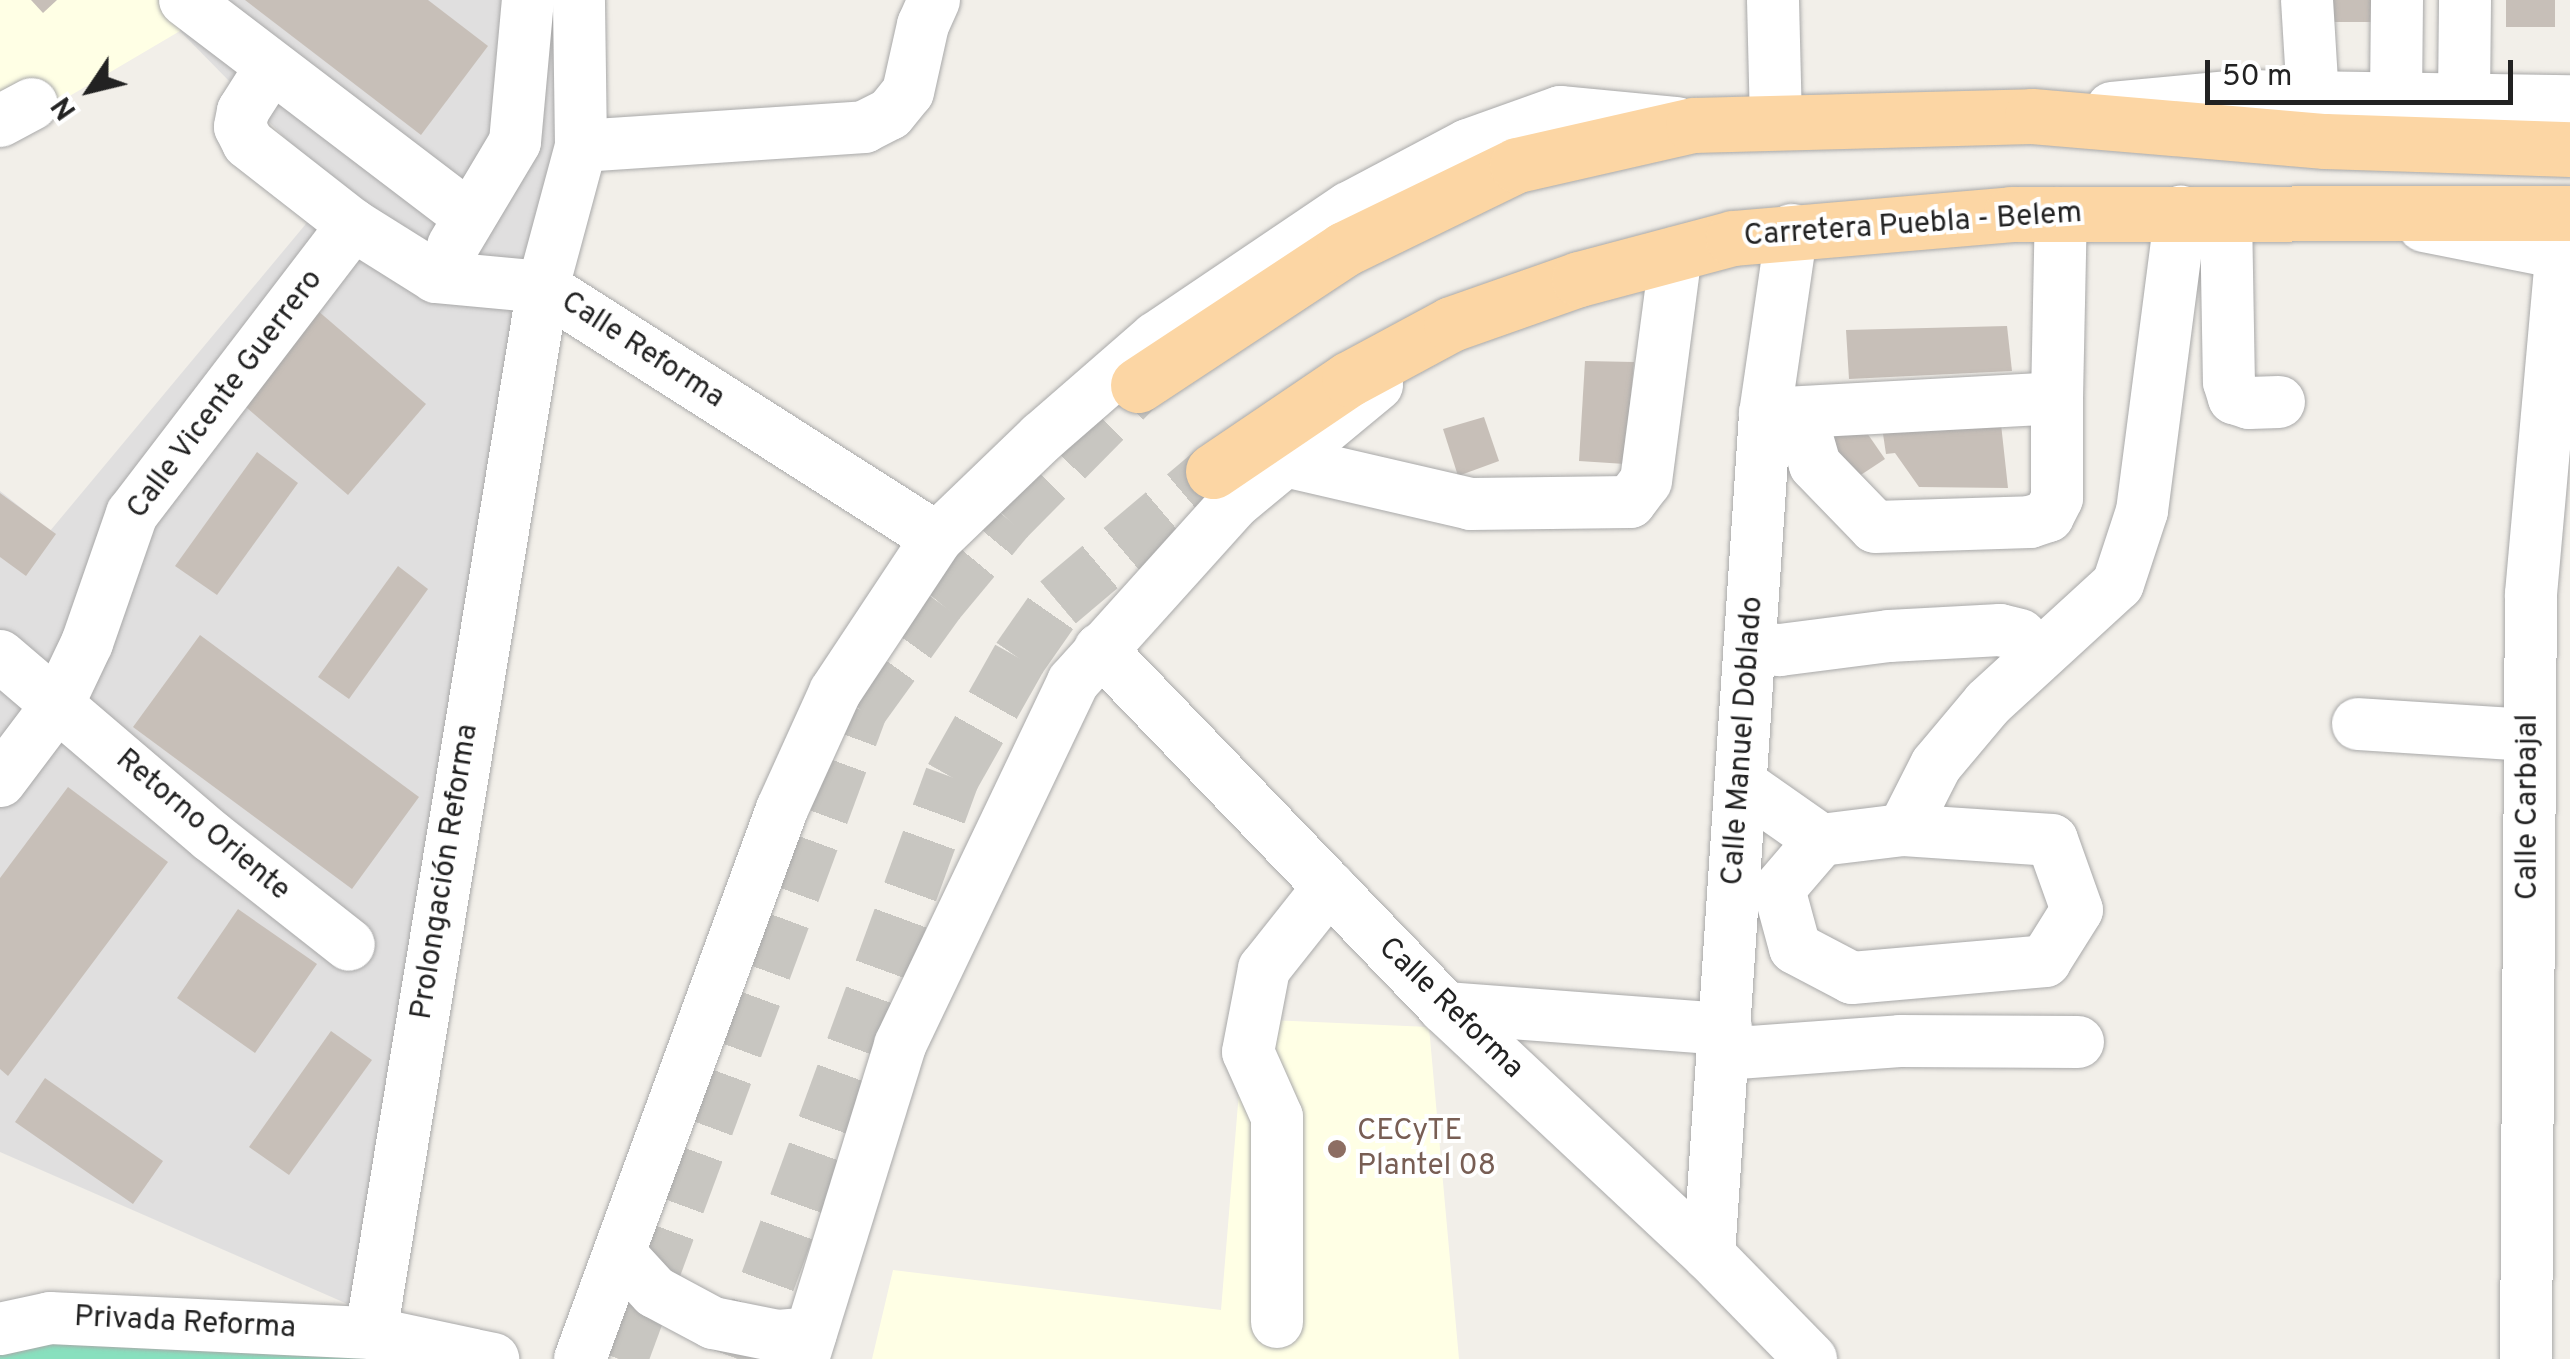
<!DOCTYPE html>
<html>
<head>
<meta charset="utf-8">
<style>
  body { margin:0 }
  #map { position:relative; width:2570px; height:1359px; overflow:hidden; background:#f2efe9; font-family:Overpass,sans-serif }
  div>[style] { position:absolute }
  [style*='--x'] { left:calc(var(--x)*1px); top:calc(var(--y)*1px); width:calc(var(--w)*1px); rotate:calc(var(--a)*1deg) }
  .residential>* { inset:0; background:#e0dfdf }
  .education>* { inset:0; background:#ffffe5 }
  .pitch>* { inset:0; background:#88e0be }
  .building>* { inset:0; background:#c7bfb8 }
  .major-tunnel>* { height:55px; margin-top:-27.5px; transform-origin:0; background:repeating-linear-gradient(90deg,#c8c6c1 0 55px,transparent 0 83px) }
  .roads { filter:drop-shadow(0 0 2px #a9a9a9) drop-shadow(0 0 2px #a9a9a9) }
  .minor>* { height:52px; margin:-26px; padding:0 26px; transform-origin:26px; border-radius:26px; background:#fff }
  .major>* { height:55px; margin:-27.5px; padding:0 27.5px; transform-origin:27.5px; border-radius:27.5px; background:#fcd6a4 }
  .dots>* { width:28px; height:28px; translate:-50% -50%; box-sizing:border-box; border:5px solid #fff; border-radius:50% }
  span { translate:-50% -50%; white-space:nowrap; text-align:center; line-height:1.15; -webkit-text-stroke:8px #fff; paint-order:stroke }
  .street-label { font-size:30px; color:#222 }
  .education-label { font-size:30px; color:#785e54 }
  .left { translate:0 -50%; text-align:left }
  .north { position:absolute; left:40px; top:40px; width:100px; height:100px; -webkit-text-stroke:8px #fff; paint-order:stroke; rotate:235deg; font-size:28px; font-weight:700; line-height:40px; text-align:center; color:#222 }
  .north::after { content:''; display:block; margin:auto; width:35px; height:45px; background:#222; clip-path:polygon(50% 0,100% 100%,50% 72%,0 100%) }
  .scale { position:absolute; left:2205px; top:60px; width:308px; height:45px; box-sizing:border-box; border:5px solid #222; border-top:0; padding-left:12px; font-size:30px; line-height:35px; white-space:nowrap; color:#222; -webkit-text-stroke:8px #fff; paint-order:stroke }
</style>
</head>
<body>
<div id="map">
  <div class="residential">
    <div style="clip-path:polygon(181px 0,570px 0,575px 144px,375px 1316px,0 1152px,0 491px,50px 531px,335px 189px,180px 31px)"></div>
  </div>
  <div class="education">
    <div style="clip-path:polygon(0 0,173px 0,178px 6px,180px 31px,0 137px)"></div>
    <div style="clip-path:polygon(1245px 1019px,1429px 1027px,1459px 1359px,872px 1359px,893px 1270px,1221px 1310px)"></div>
  </div>
  <div class="pitch">
    <div style="clip-path:polygon(165px 1326px,380px 1359px,0 1359px,0 1346px)"></div>
  </div>
  <div class="building">
    <div style="clip-path:polygon(31px 0,57px 0,43px 13px)"></div>
    <div style="clip-path:polygon(245px 0,428px 0,488px 46px,421px 135px)"></div>
    <div style="clip-path:polygon(2333px 0,2390px 0,2390px 22px,2333px 22px)"></div>
    <div style="clip-path:polygon(2506px 0,2555px 0,2555px 27px,2506px 27px)"></div>
    <div style="clip-path:polygon(317px 310px,426px 404px,348px 495px,239px 401px)"></div>
    <div style="clip-path:polygon(2007px 326px,2012px 371px,1849px 379px,1846px 330px)"></div>
    <div style="clip-path:polygon(1585px 361px,1634px 362px,1625px 464px,1579px 461px)"></div>
    <div style="clip-path:polygon(1484px 417px,1499px 461px,1458px 476px,1443px 429px)"></div>
    <div style="clip-path:polygon(1858px 420px,1885px 459px,1841px 488px,1818px 448px)"></div>
    <div style="clip-path:polygon(2001px 424px,2008px 488px,1919px 487px,1895px 453px,1886px 454px,1882px 427px)"></div>
    <div style="clip-path:polygon(257px 452px,298px 483px,217px 595px,175px 566px)"></div>
    <div style="clip-path:polygon(0 493px,56px 534px,26px 576px,0 557px)"></div>
    <div style="clip-path:polygon(398px 566px,428px 589px,349px 699px,318px 677px)"></div>
    <div style="clip-path:polygon(200px 635px,419px 797px,352px 889px,133px 727px)"></div>
    <div style="clip-path:polygon(68px 787px,168px 862px,8px 1076px,0 1069px,0 878px)"></div>
    <div style="clip-path:polygon(238px 909px,317px 964px,255px 1053px,177px 998px)"></div>
    <div style="clip-path:polygon(331px 1031px,372px 1060px,289px 1175px,249px 1147px)"></div>
    <div style="clip-path:polygon(45px 1078px,163px 1161px,133px 1204px,15px 1122px)"></div>
  </div>
  <div class="major-tunnel">
    <div style="--x:620;--y:1359;--w:693;--a:-69.73"></div>
    <div style="--x:860;--y:709;--w:133;--a:-54.2"></div>
    <div style="--x:938;--y:601;--w:108;--a:-50.3"></div>
    <div style="--x:1007;--y:518;--w:187;--a:-45.4"></div>
    <div style="--x:739;--y:1359;--w:620;--a:-69.9"></div>
    <div style="--x:952;--y:777;--w:137;--a:-60.6"></div>
    <div style="--x:1019;--y:658;--w:68;--a:-55.1"></div>
    <div style="--x:1058;--y:602;--w:203;--a:-40.2"></div>
  </div>
  <div class="roads">
    <div class="minor">
      <div style="--x:185;--y:0;--w:357;--a:37.3"></div>
      <div style="--x:1773;--y:0;--w:123;--a:88.6"></div>
      <div style="--x:2307;--y:0;--w:97;--a:86.5"></div>
      <div style="--x:271;--y:67;--w:52;--a:122.5"></div>
      <div style="--x:243;--y:111;--w:16;--a:101"></div>
      <div style="--x:240;--y:127;--w:18;--a:63"></div>
      <div style="--x:248;--y:143;--w:133;--a:38"></div>
      <div style="--x:353;--y:225;--w:98;--a:32.1"></div>
      <div style="--x:436;--y:277;--w:107;--a:5.3"></div>
      <div style="--x:543;--y:287;--w:467;--a:32.5"></div>
      <div style="--x:2396;--y:97;--w:97;--a:-89.4"></div>
      <div style="--x:2464;--y:98;--w:98;--a:-89.4"></div>
      <div style="--x:2112;--y:108;--w:129;--a:-5.4"></div>
      <div style="--x:2240;--y:96;--w:330;--a:0.9"></div>
      <div style="--x:0;--y:121;--w:36;--a:-28"></div>
      <div style="--x:581;--y:146;--w:284;--a:-3.8"></div>
      <div style="--x:864;--y:127;--w:29;--a:-27"></div>
      <div style="--x:890;--y:114;--w:28;--a:-51"></div>
      <div style="--x:908;--y:92;--w:69;--a:-77.4"></div>
      <div style="--x:923;--y:25;--w:27;--a:-66"></div>
      <div style="--x:2226;--y:214;--w:168;--a:89"></div>
      <div style="--x:2229;--y:382;--w:17;--a:73"></div>
      <div style="--x:2234;--y:398;--w:16;--a:18"></div>
      <div style="--x:2249;--y:403;--w:30;--a:-2"></div>
      <div style="--x:2424;--y:226;--w:149;--a:11.2"></div>
      <div style="--x:453;--y:246;--w:121;--a:-59.2"></div>
      <div style="--x:515;--y:142;--w:143;--a:-84.8"></div>
      <div style="--x:1800;--y:413;--w:54;--a:73.9"></div>
      <div style="--x:1815;--y:465;--w:86;--a:45.9"></div>
      <div style="--x:1875;--y:527;--w:155;--a:-1.8"></div>
      <div style="--x:2030;--y:522;--w:19;--a:-18"></div>
      <div style="--x:2048;--y:516;--w:20;--a:-63"></div>
      <div style="--x:2057;--y:498;--w:100;--a:-90"></div>
      <div style="--x:1765;--y:414;--w:292;--a:-3.1"></div>
      <div style="--x:2057;--y:398;--w:185;--a:-88.8"></div>
      <div style="--x:1268;--y:446;--w:23;--a:41"></div>
      <div style="--x:1285;--y:461;--w:191;--a:13"></div>
      <div style="--x:1471;--y:504;--w:159;--a:-0.7"></div>
      <div style="--x:1630;--y:502;--w:26;--a:-53"></div>
      <div style="--x:1646;--y:481;--w:230;--a:-82.5"></div>
      <div style="--x:1750;--y:647;--w:30;--a:6"></div>
      <div style="--x:1780;--y:650;--w:110;--a:-7.3"></div>
      <div style="--x:1889;--y:636;--w:111;--a:-3.1"></div>
      <div style="--x:2000;--y:630;--w:21;--a:14"></div>
      <div style="--x:1100;--y:649;--w:498;--a:46.1"></div>
      <div style="--x:1445;--y:1008;--w:362;--a:43.1"></div>
      <div style="--x:1709;--y:1255;--w:146;--a:45.6"></div>
      <div style="--x:0;--y:656;--w:279;--a:40.5"></div>
      <div style="--x:212;--y:837;--w:174;--a:38.2"></div>
      <div style="--x:2358;--y:724;--w:172;--a:3.7"></div>
      <div style="--x:0;--y:781;--w:96;--a:-53"></div>
      <div style="--x:58;--y:704;--w:68;--a:-64.6"></div>
      <div style="--x:87;--y:643;--w:137;--a:-70.8"></div>
      <div style="--x:132;--y:514;--w:364;--a:-52.6"></div>
      <div style="--x:1741;--y:784;--w:98;--a:35"></div>
      <div style="--x:1821;--y:840;--w:83;--a:-7"></div>
      <div style="--x:1903;--y:830;--w:73;--a:-63.1"></div>
      <div style="--x:1936;--y:765;--w:81;--a:-50"></div>
      <div style="--x:1988;--y:703;--w:176;--a:-42.5"></div>
      <div style="--x:2118;--y:584;--w:77;--a:-71.8"></div>
      <div style="--x:2142;--y:511;--w:302;--a:-82.6"></div>
      <div style="--x:1821;--y:840;--w:65;--a:130.6"></div>
      <div style="--x:1779;--y:889;--w:61;--a:74.8"></div>
      <div style="--x:1795;--y:948;--w:64;--a:27.8"></div>
      <div style="--x:1852;--y:978;--w:194;--a:-5"></div>
      <div style="--x:2045;--y:961;--w:60;--a:-57.9"></div>
      <div style="--x:2077;--y:910;--w:74;--a:-109.7"></div>
      <div style="--x:2052;--y:840;--w:149;--a:-176.2"></div>
      <div style="--x:1445;--y:1008;--w:282;--a:4.3"></div>
      <div style="--x:1724;--y:1054;--w:176;--a:-4.2"></div>
      <div style="--x:1900;--y:1041;--w:178;--a:0.3"></div>
      <div style="--x:620;--y:1254;--w:52;--a:47.4"></div>
      <div style="--x:655;--y:1292;--w:66;--a:28.1"></div>
      <div style="--x:713;--y:1323;--w:66;--a:11.3"></div>
      <div style="--x:778;--y:1336;--w:33;--a:-5"></div>
      <div style="--x:1709;--y:1255;--w:843;--a:-86.19"></div>
      <div style="--x:1765;--y:414;--w:186;--a:-81.7"></div>
      <div style="--x:1277;--y:1322;--w:205;--a:-90"></div>
      <div style="--x:1277;--y:1117;--w:71;--a:-114"></div>
      <div style="--x:1248;--y:1052;--w:85;--a:-79.1"></div>
      <div style="--x:1264;--y:969;--w:105;--a:-51.6"></div>
      <div style="--x:0;--y:1329;--w:51;--a:-12.4"></div>
      <div style="--x:50;--y:1318;--w:321;--a:2.7"></div>
      <div style="--x:371;--y:1333;--w:125;--a:12"></div>
      <div style="--x:371;--y:1333;--w:1060;--a:-80.66"></div>
      <div style="--x:543;--y:287;--w:146;--a:-74.9"></div>
      <div style="--x:581;--y:146;--w:146;--a:-90.8"></div>
      <div style="--x:580;--y:1359;--w:586;--a:-69.83"></div>
      <div style="--x:782;--y:809;--w:128;--a:-65.6"></div>
      <div style="--x:835;--y:692;--w:185;--a:-56.5"></div>
      <div style="--x:937;--y:538;--w:146;--a:-43.9"></div>
      <div style="--x:1042;--y:437;--w:151;--a:-41"></div>
      <div style="--x:1156;--y:338;--w:233;--a:-34"></div>
      <div style="--x:1349;--y:208;--w:135;--a:-27.9"></div>
      <div style="--x:1468;--y:145;--w:98;--a:-19.7"></div>
      <div style="--x:1560;--y:112;--w:118;--a:5.4"></div>
      <div style="--x:803;--y:1359;--w:329;--a:-72.8"></div>
      <div style="--x:900;--y:1045;--w:402;--a:-64.5"></div>
      <div style="--x:1073;--y:682;--w:239;--a:-48"></div>
      <div style="--x:1233;--y:504;--w:187;--a:-39.6"></div>
      <div style="--x:2526;--y:1359;--w:765;--a:-89.63"></div>
      <div style="--x:2531;--y:594;--w:340;--a:-84.9"></div>
    </div>
    <div class="major">
      <div style="--x:1138;--y:385;--w:247;--a:-33.4"></div>
      <div style="--x:1344;--y:249;--w:192;--a:-25.9"></div>
      <div style="--x:1517;--y:165;--w:180;--a:-12.8"></div>
      <div style="--x:1693;--y:125;--w:339;--a:-1.5"></div>
      <div style="--x:2032;--y:116;--w:294;--a:4.9"></div>
      <div style="--x:2325;--y:141;--w:245;--a:1.9"></div>
      <div style="--x:1213;--y:471;--w:164;--a:-34.1"></div>
      <div style="--x:1349;--y:379;--w:116;--a:-28.3"></div>
      <div style="--x:1451;--y:324;--w:136;--a:-19.4"></div>
      <div style="--x:1579;--y:279;--w:159;--a:-14.9"></div>
      <div style="--x:1733;--y:238;--w:279;--a:-4.9"></div>
      <div style="--x:2011;--y:214;--w:559;--a:-0.1"></div>
    </div>
  </div>
  <div class="dots">
    <div style="left:1337px;top:1149px;background:#8d6e63"></div>
  </div>
  <div class="street-label">
    <span style="left:1913px;top:226px;rotate:-4deg">Carretera Puebla - Belem</span>
    <span style="left:642px;top:351px;rotate:33deg">Calle Reforma</span>
    <span style="left:226px;top:395px;rotate:-53deg">Calle Vicente Guerrero</span>
    <span style="left:1744px;top:741px;rotate:-86deg">Calle Manuel Doblado</span>
    <span style="left:2529px;top:807px;rotate:-90deg">Calle Carbajal</span>
    <span style="left:202px;top:826px;rotate:40deg">Retorno Oriente</span>
    <span style="left:446px;top:872px;rotate:-81deg">Prolongación Reforma</span>
    <span style="left:1450px;top:1009px;rotate:44deg">Calle Reforma</span>
    <span style="left:185px;top:1324px;rotate:3deg">Privada Reforma</span>
  </div>
  <div class="education-label">
    <span class="left" style="left:1357px;top:1149px">CECyTE<br>Plantel 08</span>
  </div>
  <div class="north">N</div>
  <div class="scale">50 m</div>
</div>
</body>
</html>
